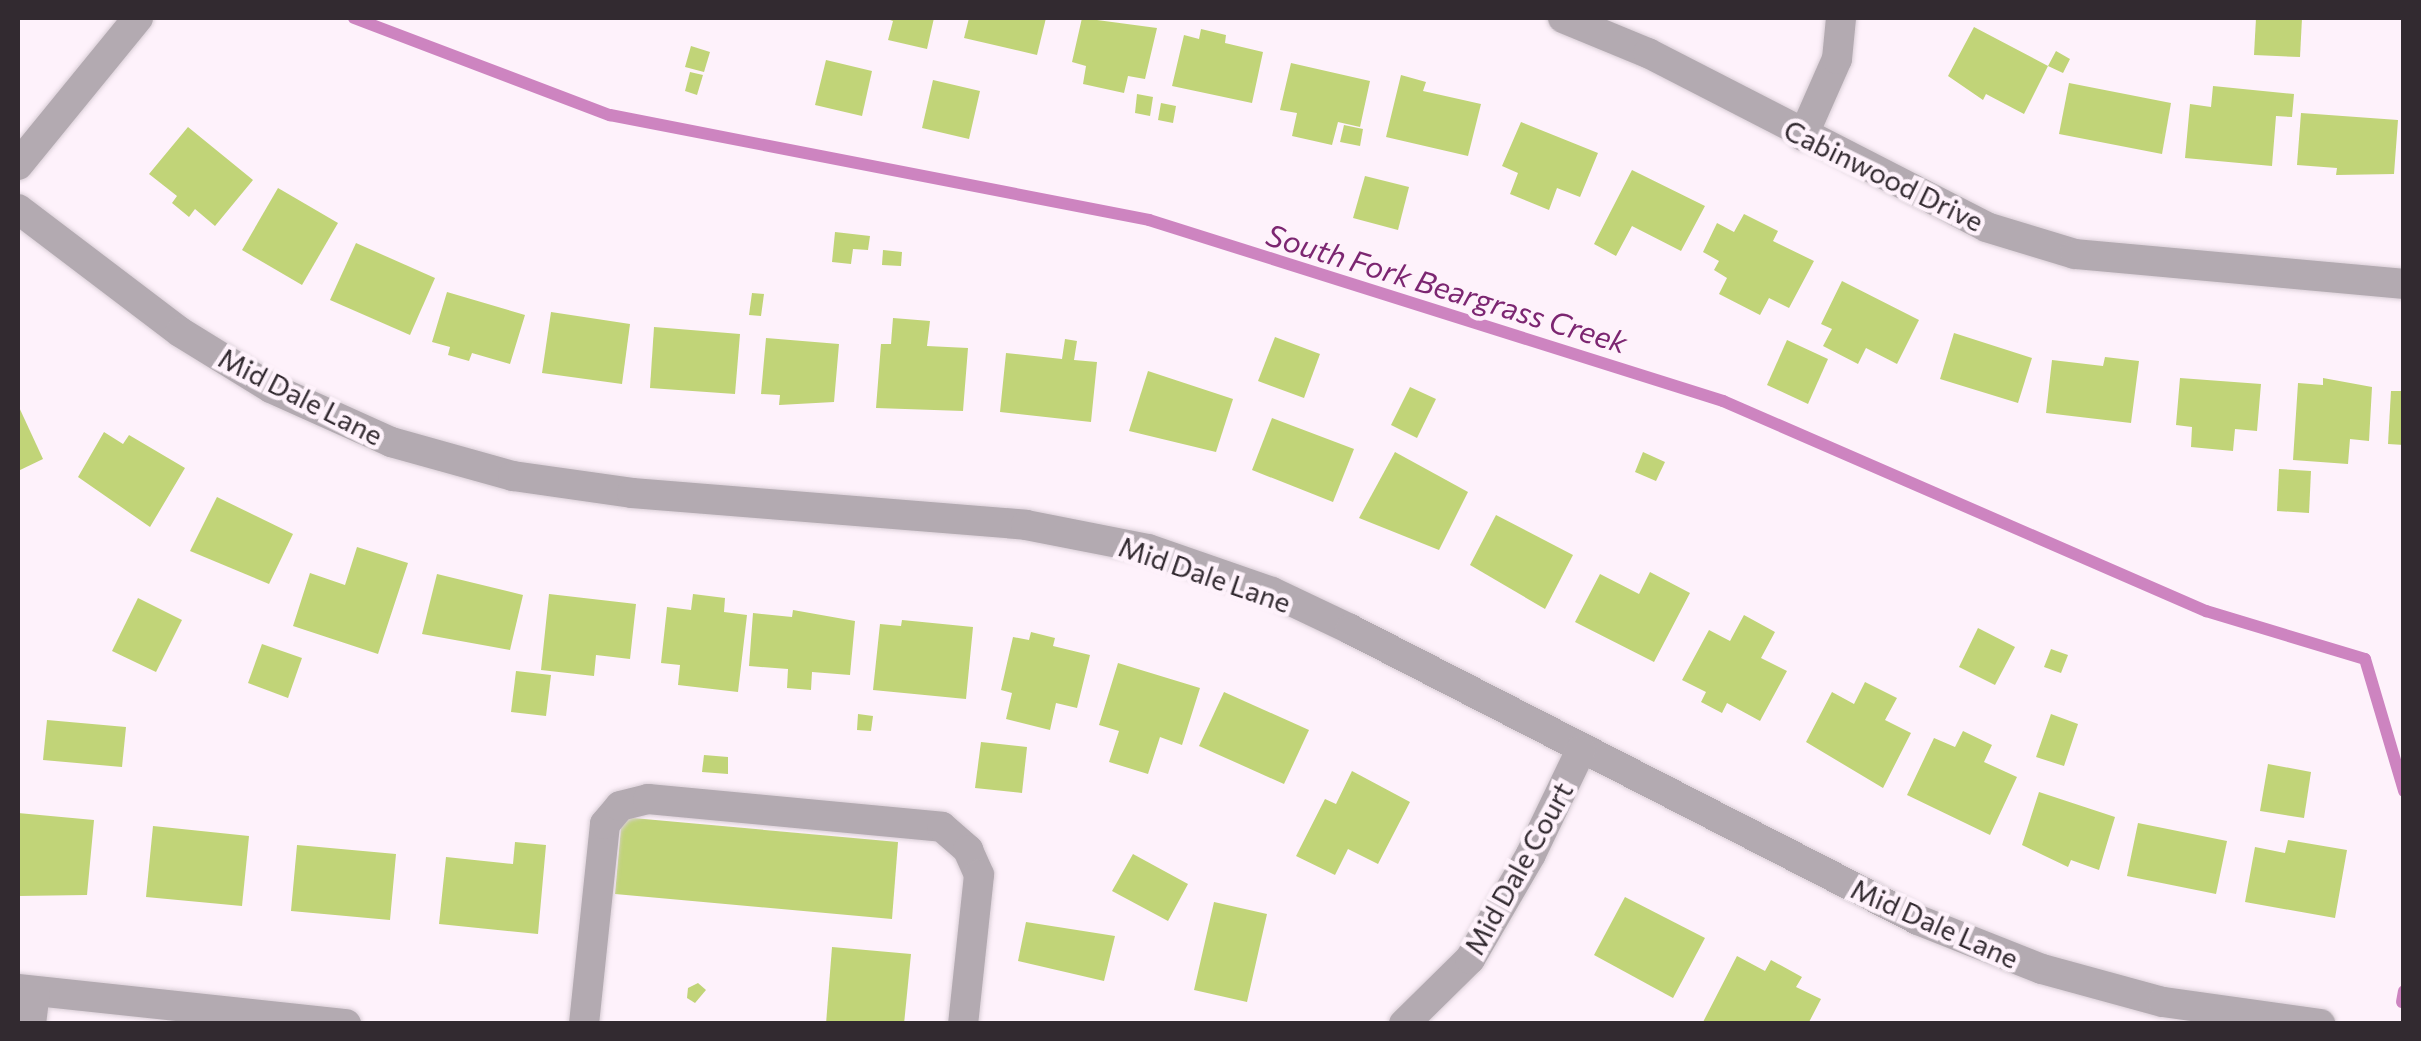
<!DOCTYPE html>
<html>
<head>
<meta charset="utf-8">
<style>
  body { margin:0 }
  #map { position:relative; width:2421px; height:1041px; overflow:hidden; background:#fef2fb; font-family:Commissioner,sans-serif }
  div>[style] { position:absolute }
  [style*='--x'] { left:calc(var(--x)*1px); top:calc(var(--y)*1px); width:calc(var(--w)*1px); rotate:calc(var(--a)*1deg) }
  .stream>* { height:12px; margin:-6px; padding:0 6px; transform-origin:6px; border-radius:6px; background:#cd84c0 }
  .building>* { inset:0; background:#c1d478 }
  .roads { filter:drop-shadow(0 0 2px #d9ced6) drop-shadow(0 0 2px #d9ced6) }
  .minor>* { height:30px; margin:-15px; padding:0 15px; transform-origin:15px; border-radius:15px; background:#b3aab1 }
  span { translate:-50% -50%; white-space:nowrap; text-align:center; line-height:1.15; -webkit-text-stroke:9px #fef2fb; paint-order:stroke }
  .street-label { font-size:28px; color:#322a30 }
  .water-label { font-size:30px; color:#7c2671; font-style:italic }
  .frame { position:absolute; inset:0; border:20px solid #322a30; pointer-events:none }
</style>
</head>
<body>
<div id="map">
  <div class="stream">
    <div style="--x:354;--y:18;--w:274;--a:20.8"></div>
    <div style="--x:610;--y:115;--w:549;--a:11.02"></div>
    <div style="--x:1149;--y:220;--w:602;--a:17.5"></div>
    <div style="--x:1723;--y:401;--w:527;--a:23.5"></div>
    <div style="--x:2206;--y:611;--w:166;--a:16.8"></div>
    <div style="--x:2365;--y:659;--w:138;--a:73.5"></div>
    <div style="--x:2402;--y:1002;--w:11;--a:-80"></div>
  </div>
  <div class="building">
    <div style="clip-path:polygon(884px 18px,934px 18px,927px 49px,888px 40px,893px 21px)"></div>
    <div style="clip-path:polygon(969px 18px,1046px 18px,1037px 55px,964px 38px)"></div>
    <div style="clip-path:polygon(1082px 18px,1157px 28px,1145px 79px,1128px 76px,1124px 93px,1083px 84px,1086px 66px,1072px 62px)"></div>
    <div style="clip-path:polygon(2256px 18px,2302px 18px,2300px 57px,2254px 55px)"></div>
    <div style="clip-path:polygon(1974px 27px,2048px 66px,2056px 51px,2070px 59px,2063px 73px,2048px 66px,2024px 114px,1986px 94px,1983px 100px,1948px 76px)"></div>
    <div style="clip-path:polygon(1201px 29px,1226px 35px,1225px 43px,1263px 52px,1252px 103px,1172px 86px,1184px 35px,1199px 39px)"></div>
    <div style="clip-path:polygon(691px 46px,710px 52px,704px 72px,685px 67px)"></div>
    <div style="clip-path:polygon(826px 60px,872px 71px,862px 116px,815px 105px)"></div>
    <div style="clip-path:polygon(1291px 63px,1370px 81px,1360px 127px,1338px 122px,1332px 145px,1292px 136px,1297px 113px,1280px 110px)"></div>
    <div style="clip-path:polygon(690px 72px,703px 75px,697px 95px,685px 91px)"></div>
    <div style="clip-path:polygon(1401px 75px,1426px 82px,1423px 91px,1481px 104px,1468px 156px,1386px 137px)"></div>
    <div style="clip-path:polygon(933px 80px,980px 91px,969px 139px,922px 128px)"></div>
    <div style="clip-path:polygon(2069px 83px,2171px 103px,2162px 154px,2059px 134px)"></div>
    <div style="clip-path:polygon(2213px 86px,2294px 94px,2292px 117px,2276px 116px,2272px 166px,2185px 158px,2190px 104px,2211px 107px)"></div>
    <div style="clip-path:polygon(1137px 94px,1153px 97px,1150px 116px,1135px 113px)"></div>
    <div style="clip-path:polygon(1161px 103px,1176px 106px,1173px 123px,1158px 120px)"></div>
    <div style="clip-path:polygon(2301px 113px,2398px 120px,2394px 174px,2336px 175px,2337px 168px,2297px 165px)"></div>
    <div style="clip-path:polygon(1521px 122px,1598px 153px,1580px 197px,1557px 188px,1549px 210px,1510px 194px,1518px 173px,1502px 166px)"></div>
    <div style="clip-path:polygon(1344px 125px,1363px 129px,1360px 146px,1340px 142px)"></div>
    <div style="clip-path:polygon(188px 127px,253px 180px,215px 226px,195px 209px,189px 217px,172px 203px,177px 196px,149px 174px)"></div>
    <div style="clip-path:polygon(1632px 170px,1705px 206px,1681px 251px,1632px 226px,1616px 256px,1594px 244px)"></div>
    <div style="clip-path:polygon(1365px 176px,1409px 187px,1398px 230px,1353px 218px)"></div>
    <div style="clip-path:polygon(278px 188px,338px 223px,302px 285px,242px 250px)"></div>
    <div style="clip-path:polygon(1744px 214px,1778px 231px,1773px 241px,1814px 261px,1789px 308px,1769px 298px,1760px 315px,1719px 294px,1727px 278px,1714px 270px,1719px 261px,1703px 252px,1717px 223px,1734px 232px)"></div>
    <div style="clip-path:polygon(835px 232px,870px 236px,868px 250px,853px 249px,851px 264px,832px 262px)"></div>
    <div style="clip-path:polygon(356px 243px,435px 278px,410px 335px,330px 300px)"></div>
    <div style="clip-path:polygon(883px 250px,902px 252px,901px 266px,882px 265px)"></div>
    <div style="clip-path:polygon(1842px 281px,1919px 320px,1897px 364px,1866px 348px,1858px 364px,1823px 346px,1832px 329px,1821px 324px)"></div>
    <div style="clip-path:polygon(447px 292px,525px 315px,510px 364px,472px 353px,469px 361px,448px 355px,450px 347px,432px 342px)"></div>
    <div style="clip-path:polygon(752px 293px,764px 294px,761px 316px,749px 315px)"></div>
    <div style="clip-path:polygon(551px 312px,630px 324px,622px 384px,542px 373px)"></div>
    <div style="clip-path:polygon(893px 318px,930px 321px,927px 346px,968px 348px,963px 411px,876px 408px,881px 344px,891px 344px)"></div>
    <div style="clip-path:polygon(654px 327px,740px 334px,735px 394px,650px 388px)"></div>
    <div style="clip-path:polygon(1954px 333px,2032px 358px,2018px 403px,1940px 379px)"></div>
    <div style="clip-path:polygon(1275px 337px,1320px 354px,1304px 398px,1258px 381px)"></div>
    <div style="clip-path:polygon(766px 338px,839px 344px,834px 402px,779px 405px,780px 395px,761px 394px)"></div>
    <div style="clip-path:polygon(1065px 339px,1077px 341px,1074px 360px,1097px 362px,1091px 422px,1000px 412px,1006px 353px,1062px 359px)"></div>
    <div style="clip-path:polygon(1787px 340px,1828px 359px,1808px 404px,1767px 385px)"></div>
    <div style="clip-path:polygon(2105px 357px,2139px 361px,2131px 423px,2046px 413px,2052px 360px,2103px 366px)"></div>
    <div style="clip-path:polygon(1148px 371px,1233px 399px,1216px 452px,1129px 431px)"></div>
    <div style="clip-path:polygon(2180px 378px,2261px 384px,2257px 431px,2235px 429px,2233px 451px,2191px 447px,2192px 427px,2176px 425px)"></div>
    <div style="clip-path:polygon(2323px 378px,2372px 387px,2369px 441px,2350px 439px,2348px 464px,2293px 460px,2298px 383px,2323px 385px)"></div>
    <div style="clip-path:polygon(1410px 387px,1436px 399px,1417px 438px,1391px 425px)"></div>
    <div style="clip-path:polygon(2391px 391px,2404px 391px,2404px 445px,2388px 444px)"></div>
    <div style="clip-path:polygon(18px 405px,43px 459px,18px 471px)"></div>
    <div style="clip-path:polygon(1272px 418px,1354px 449px,1333px 502px,1252px 470px)"></div>
    <div style="clip-path:polygon(104px 432px,123px 444px,129px 435px,185px 468px,150px 527px,78px 477px)"></div>
    <div style="clip-path:polygon(1395px 452px,1468px 492px,1439px 550px,1359px 518px)"></div>
    <div style="clip-path:polygon(1643px 452px,1665px 462px,1656px 481px,1635px 472px)"></div>
    <div style="clip-path:polygon(2279px 469px,2311px 471px,2309px 513px,2277px 511px)"></div>
    <div style="clip-path:polygon(217px 497px,293px 534px,269px 584px,190px 551px)"></div>
    <div style="clip-path:polygon(1496px 515px,1573px 555px,1545px 609px,1470px 565px)"></div>
    <div style="clip-path:polygon(357px 547px,408px 563px,378px 654px,293px 626px,310px 573px,345px 585px)"></div>
    <div style="clip-path:polygon(1650px 572px,1690px 593px,1654px 662px,1575px 622px,1600px 574px,1639px 594px)"></div>
    <div style="clip-path:polygon(437px 574px,523px 595px,510px 650px,422px 634px)"></div>
    <div style="clip-path:polygon(549px 594px,636px 604px,630px 659px,596px 655px,594px 676px,541px 670px)"></div>
    <div style="clip-path:polygon(693px 594px,725px 598px,724px 612px,747px 615px,738px 692px,678px 685px,680px 665px,661px 663px,667px 607px,691px 610px)"></div>
    <div style="clip-path:polygon(138px 598px,182px 620px,156px 672px,112px 651px)"></div>
    <div style="clip-path:polygon(793px 610px,855px 621px,850px 675px,812px 672px,811px 690px,787px 688px,788px 669px,749px 666px,753px 613px,792px 617px)"></div>
    <div style="clip-path:polygon(1744px 615px,1775px 632px,1761px 658px,1787px 671px,1760px 721px,1727px 703px,1722px 713px,1701px 702px,1706px 692px,1682px 680px,1709px 630px,1730px 641px)"></div>
    <div style="clip-path:polygon(902px 620px,973px 627px,966px 699px,873px 690px,880px 624px,901px 626px)"></div>
    <div style="clip-path:polygon(1978px 628px,2015px 647px,1995px 685px,1959px 667px)"></div>
    <div style="clip-path:polygon(1031px 632px,1055px 638px,1053px 646px,1090px 655px,1077px 708px,1056px 703px,1050px 730px,1006px 719px,1012px 693px,1001px 690px,1013px 637px,1029px 640px)"></div>
    <div style="clip-path:polygon(262px 644px,302px 658px,288px 698px,248px 683px)"></div>
    <div style="clip-path:polygon(2051px 649px,2068px 655px,2061px 673px,2044px 667px)"></div>
    <div style="clip-path:polygon(1118px 663px,1200px 688px,1182px 745px,1160px 737px,1148px 774px,1109px 762px,1119px 731px,1099px 725px)"></div>
    <div style="clip-path:polygon(516px 671px,551px 675px,546px 716px,511px 712px)"></div>
    <div style="clip-path:polygon(1865px 682px,1897px 698px,1885px 720px,1911px 733px,1883px 788px,1806px 742px,1832px 692px,1854px 704px)"></div>
    <div style="clip-path:polygon(1224px 692px,1309px 730px,1284px 784px,1199px 746px)"></div>
    <div style="clip-path:polygon(858px 714px,873px 716px,871px 731px,857px 730px)"></div>
    <div style="clip-path:polygon(2051px 714px,2078px 724px,2064px 766px,2036px 757px)"></div>
    <div style="clip-path:polygon(47px 720px,126px 727px,122px 767px,43px 760px)"></div>
    <div style="clip-path:polygon(1963px 731px,1992px 745px,1984px 762px,2017px 777px,1990px 835px,1907px 795px,1934px 738px,1955px 747px)"></div>
    <div style="clip-path:polygon(981px 742px,1027px 747px,1022px 793px,975px 788px)"></div>
    <div style="clip-path:polygon(704px 755px,728px 757px,728px 774px,702px 772px)"></div>
    <div style="clip-path:polygon(2268px 764px,2311px 772px,2304px 818px,2260px 811px)"></div>
    <div style="clip-path:polygon(1352px 771px,1410px 802px,1378px 864px,1348px 849px,1335px 875px,1296px 856px,1325px 799px,1336px 804px)"></div>
    <div style="clip-path:polygon(2039px 792px,2115px 817px,2099px 870px,2071px 860px,2068px 867px,2022px 845px)"></div>
    <div style="clip-path:polygon(18px 813px,94px 820px,87px 895px,18px 896px)"></div>
    <div style="clip-path:polygon(622px 817px,898px 842px,892px 919px,615px 894px)"></div>
    <div style="clip-path:polygon(2138px 823px,2227px 841px,2216px 894px,2127px 876px)"></div>
    <div style="clip-path:polygon(153px 826px,249px 836px,242px 906px,146px 897px)"></div>
    <div style="clip-path:polygon(2288px 840px,2347px 850px,2335px 918px,2245px 902px,2255px 847px,2285px 853px)"></div>
    <div style="clip-path:polygon(515px 842px,546px 845px,538px 934px,439px 924px,446px 857px,513px 864px)"></div>
    <div style="clip-path:polygon(297px 845px,396px 854px,390px 920px,291px 911px)"></div>
    <div style="clip-path:polygon(1133px 854px,1188px 884px,1168px 921px,1112px 891px)"></div>
    <div style="clip-path:polygon(1625px 897px,1705px 938px,1673px 998px,1594px 955px)"></div>
    <div style="clip-path:polygon(1214px 902px,1267px 914px,1247px 1002px,1194px 990px)"></div>
    <div style="clip-path:polygon(1026px 922px,1115px 936px,1104px 981px,1018px 961px)"></div>
    <div style="clip-path:polygon(832px 947px,911px 954px,904px 1024px,826px 1024px)"></div>
    <div style="clip-path:polygon(1737px 956px,1765px 971px,1771px 960px,1802px 977px,1796px 987px,1821px 999px,1808px 1024px,1702px 1024px)"></div>
    <div style="clip-path:polygon(698px 983px,706px 990px,695px 1003px,687px 998px,688px 988px)"></div>
  </div>
  <div class="roads">
    <div class="minor">
      <div style="--x:1563;--y:18;--w:92;--a:22.4"></div>
      <div style="--x:1648;--y:53;--w:380;--a:27.2"></div>
      <div style="--x:1986;--y:227;--w:93;--a:16.9"></div>
      <div style="--x:2075;--y:254;--w:330;--a:5.2"></div>
      <div style="--x:1803;--y:136;--w:84;--a:-66.2"></div>
      <div style="--x:1837;--y:59;--w:41;--a:-84.4"></div>
      <div style="--x:18;--y:165;--w:190;--a:-50.8"></div>
      <div style="--x:18;--y:209;--w:203;--a:37.2"></div>
      <div style="--x:180;--y:332;--w:107;--a:31.6"></div>
      <div style="--x:271;--y:388;--w:132;--a:24.2"></div>
      <div style="--x:391;--y:442;--w:127;--a:15.6"></div>
      <div style="--x:513;--y:476;--w:120;--a:8.1"></div>
      <div style="--x:632;--y:493;--w:395;--a:4.6"></div>
      <div style="--x:1026;--y:525;--w:124;--a:11.1"></div>
      <div style="--x:1148;--y:549;--w:131;--a:19.1"></div>
      <div style="--x:1272;--y:592;--w:86;--a:25.4"></div>
      <div style="--x:1350;--y:629;--w:638;--a:27.13"></div>
      <div style="--x:1918;--y:920;--w:133;--a:21.6"></div>
      <div style="--x:2042;--y:969;--w:125;--a:15.3"></div>
      <div style="--x:2163;--y:1002;--w:159;--a:8"></div>
      <div style="--x:18;--y:989;--w:330;--a:6.1"></div>
      <div style="--x:31;--y:1024;--w:32;--a:-83"></div>
      <div style="--x:584;--y:1024;--w:201;--a:-84"></div>
      <div style="--x:605;--y:824;--w:23;--a:-50"></div>
      <div style="--x:620;--y:806;--w:29;--a:-14"></div>
      <div style="--x:648;--y:799;--w:295;--a:5.4"></div>
      <div style="--x:942;--y:827;--w:35;--a:41"></div>
      <div style="--x:968;--y:850;--w:27;--a:66"></div>
      <div style="--x:979;--y:875;--w:150;--a:96.1"></div>
      <div style="--x:1404;--y:1024;--w:93;--a:-44.6"></div>
      <div style="--x:1470;--y:959;--w:121;--a:-59.8"></div>
      <div style="--x:1531;--y:854;--w:115;--a:-64.3"></div>
    </div>
  </div>
  <div class="street-label">
    <span style="left:1884px;top:175px;rotate:26deg">Cabinwood Drive</span>
    <span style="left:301px;top:396px;rotate:27deg">Mid Dale Lane</span>
    <span style="left:1205px;top:574px;rotate:19deg">Mid Dale Lane</span>
    <span style="left:1518px;top:868px;rotate:-61deg">Mid Dale Court</span>
    <span style="left:1935px;top:923px;rotate:24deg">Mid Dale Lane</span>
  </div>
  <div class="water-label">
    <span style="left:1447px;top:288px;rotate:17deg">South Fork Beargrass Creek</span>
  </div>
  <div class="frame"></div>
</div>
</body>
</html>
